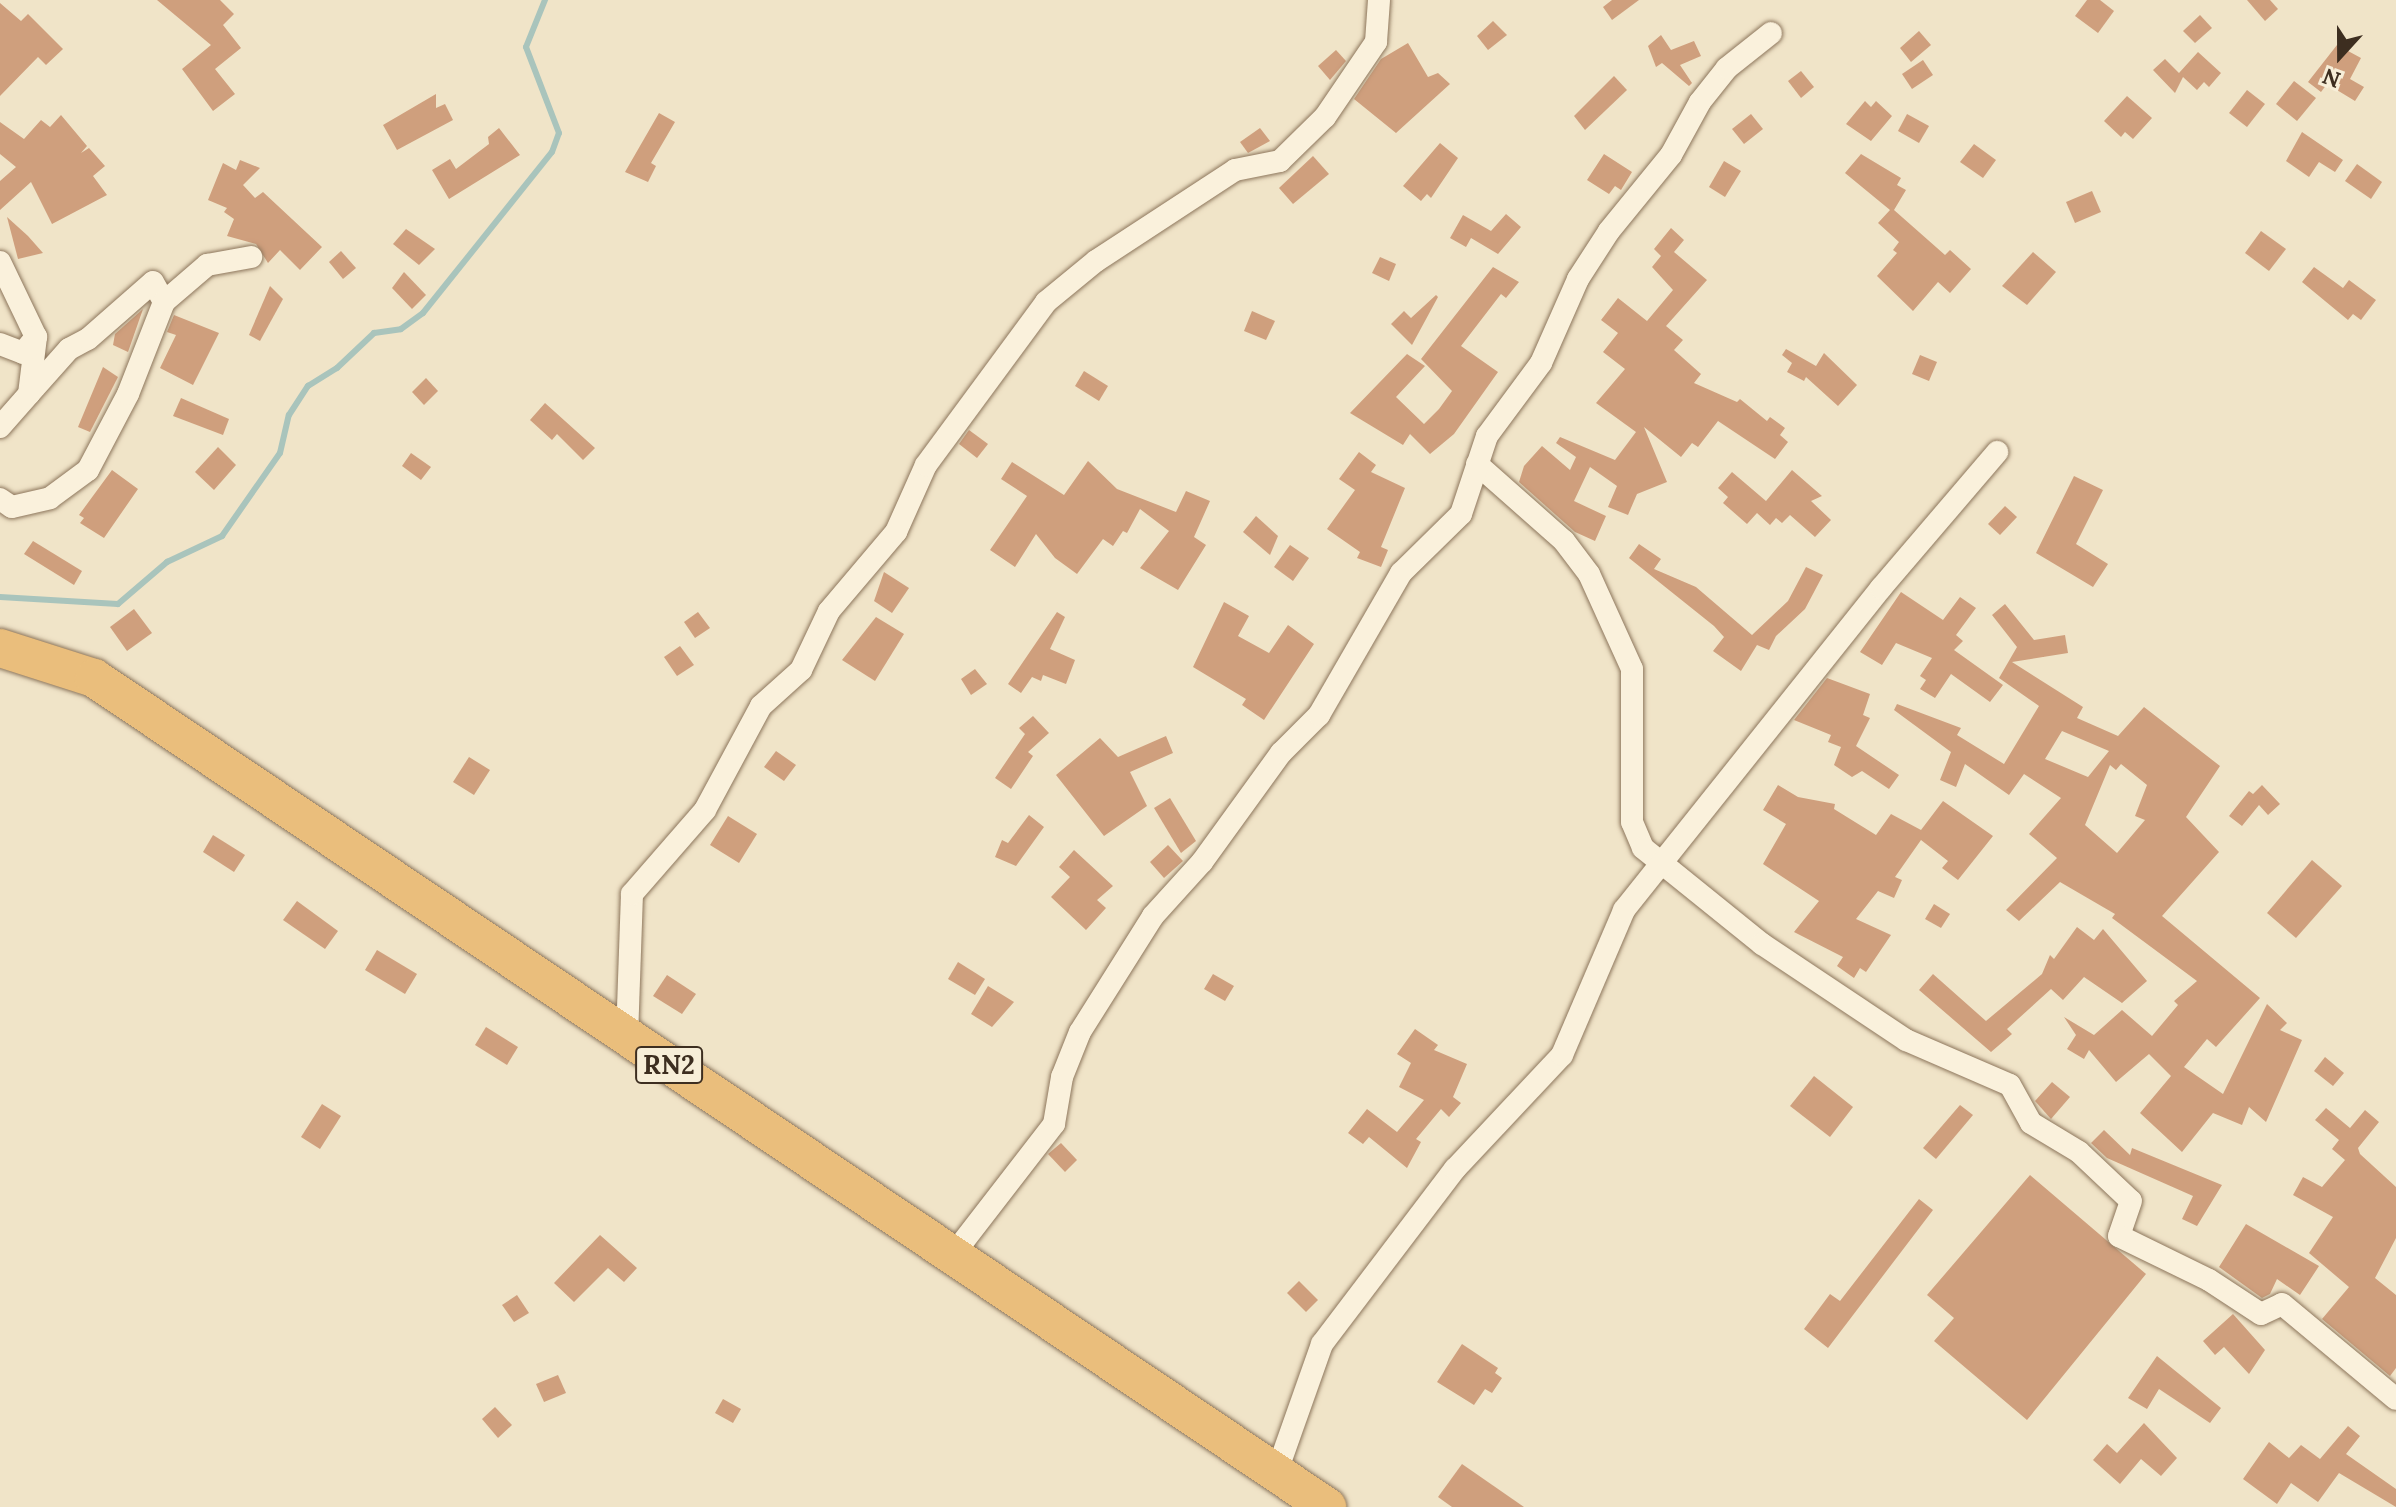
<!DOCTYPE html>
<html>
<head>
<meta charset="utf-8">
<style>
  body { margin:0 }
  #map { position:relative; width:2396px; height:1507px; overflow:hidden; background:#f0e4c8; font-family:Lora,serif }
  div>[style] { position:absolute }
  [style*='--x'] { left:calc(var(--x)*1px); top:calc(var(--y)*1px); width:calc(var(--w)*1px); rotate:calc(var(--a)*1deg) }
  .stream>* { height:6px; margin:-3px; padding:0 3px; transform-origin:3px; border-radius:3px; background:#a9c4bc }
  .building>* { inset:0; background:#cf9f7d }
  .roads { filter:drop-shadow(0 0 2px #8d765c) drop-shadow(0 0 2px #8d765c) }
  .minor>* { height:22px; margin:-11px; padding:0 11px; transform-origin:11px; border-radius:11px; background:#faf1dc }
  .trunk>* { height:38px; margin:-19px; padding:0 19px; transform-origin:19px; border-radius:19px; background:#eabe7c }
  span { translate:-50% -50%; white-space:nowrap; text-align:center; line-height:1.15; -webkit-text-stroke:6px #f7eed8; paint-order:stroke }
  .shield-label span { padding:2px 6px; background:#f7eed8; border:2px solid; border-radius:6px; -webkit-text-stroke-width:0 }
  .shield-label { font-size:26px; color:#3d2e20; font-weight:700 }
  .north { position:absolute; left:2300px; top:16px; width:80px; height:80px; -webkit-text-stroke:6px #f7eed8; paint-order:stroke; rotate:201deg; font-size:22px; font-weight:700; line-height:32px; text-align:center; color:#3d2e20 }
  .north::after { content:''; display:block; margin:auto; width:28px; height:36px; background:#3d2e20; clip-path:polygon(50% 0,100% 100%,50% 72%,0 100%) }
</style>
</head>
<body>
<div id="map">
  <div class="stream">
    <div style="--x:0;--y:597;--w:118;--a:3.4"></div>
    <div style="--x:118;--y:604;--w:65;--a:-40.6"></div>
    <div style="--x:167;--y:562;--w:61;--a:-25.3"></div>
    <div style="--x:222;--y:536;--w:101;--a:-55.1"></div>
    <div style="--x:280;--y:453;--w:39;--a:-77"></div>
    <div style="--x:289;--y:415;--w:35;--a:-57"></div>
    <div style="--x:308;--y:386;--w:34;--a:-32"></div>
    <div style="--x:337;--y:368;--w:51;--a:-43.4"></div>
    <div style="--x:374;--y:333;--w:27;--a:-8"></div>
    <div style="--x:401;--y:329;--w:27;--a:-36"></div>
    <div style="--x:423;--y:313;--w:206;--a:-51.3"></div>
    <div style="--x:552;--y:152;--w:20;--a:-70"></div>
    <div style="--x:559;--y:133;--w:92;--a:-111"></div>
    <div style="--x:526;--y:47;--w:51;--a:-68"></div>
  </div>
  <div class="building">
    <div style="clip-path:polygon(157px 0,220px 0,234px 14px,223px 25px,241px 48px,215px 69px,235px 94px,213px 111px,182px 69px,211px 45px)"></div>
    <div style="clip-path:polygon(1612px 0,1639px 0,1612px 20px,1603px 7px)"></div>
    <div style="clip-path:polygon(2087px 0,2100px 0,2114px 11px,2098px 33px,2075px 16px)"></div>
    <div style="clip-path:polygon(2247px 0,2270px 0,2278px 9px,2265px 21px)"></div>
    <div style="clip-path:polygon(0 3px,21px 21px,28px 14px,63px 49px,46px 65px,38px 57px,0 96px)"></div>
    <div style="clip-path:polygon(2200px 15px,2212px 28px,2195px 43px,2183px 31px)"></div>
    <div style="clip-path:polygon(1493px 21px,1507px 35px,1488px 50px,1477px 36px)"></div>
    <div style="clip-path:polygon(1919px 31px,1931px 45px,1911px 62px,1900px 48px)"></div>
    <div style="clip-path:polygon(1661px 35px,1671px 50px,1694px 41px,1701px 56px,1680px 65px,1692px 83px,1689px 86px,1662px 63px,1656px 67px,1648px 46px)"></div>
    <div style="clip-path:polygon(1408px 43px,1428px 77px,1438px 73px,1450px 84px,1396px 133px,1354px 99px,1381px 59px)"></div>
    <div style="clip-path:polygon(2337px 45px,2361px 58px,2350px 79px,2364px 87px,2355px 101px,2327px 84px,2321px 92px,2308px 82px)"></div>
    <div style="clip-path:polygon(1336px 50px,1346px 61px,1330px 80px,1318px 66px)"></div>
    <div style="clip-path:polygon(2198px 52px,2221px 73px,2209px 87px,2204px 82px,2197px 90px,2183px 77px,2175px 93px,2153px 70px,2165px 59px,2179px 73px)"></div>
    <div style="clip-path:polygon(1923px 60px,1933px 75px,1912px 89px,1902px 74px)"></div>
    <div style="clip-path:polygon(1801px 71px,1814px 87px,1801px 98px,1788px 81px)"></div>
    <div style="clip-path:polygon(1614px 76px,1627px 90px,1585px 130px,1574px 116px)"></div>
    <div style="clip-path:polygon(2294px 81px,2316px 98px,2297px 121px,2276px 104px)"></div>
    <div style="clip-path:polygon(2247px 90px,2265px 104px,2247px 127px,2229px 113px)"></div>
    <div style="clip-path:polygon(436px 94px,436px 108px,445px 104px,453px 120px,397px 150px,383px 125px)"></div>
    <div style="clip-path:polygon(2127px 96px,2152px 118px,2133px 139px,2125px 132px,2121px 137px,2104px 121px)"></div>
    <div style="clip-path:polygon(1865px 101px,1871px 107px,1876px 101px,1892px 116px,1871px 141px,1846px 124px)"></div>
    <div style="clip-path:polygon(659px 113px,675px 122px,651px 163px,656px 166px,648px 182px,625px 172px)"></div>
    <div style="clip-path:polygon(1751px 114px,1763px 129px,1744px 144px,1732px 129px)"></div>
    <div style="clip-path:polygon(1907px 114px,1929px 126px,1919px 143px,1898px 131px)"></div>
    <div style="clip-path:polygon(61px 115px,87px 146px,81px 153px,89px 148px,105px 166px,93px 176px,107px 195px,52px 224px,31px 182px,0 210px,0 181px,16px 167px,0 154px,0 122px,24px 139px,41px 120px,50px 127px)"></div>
    <div style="clip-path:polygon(499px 128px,520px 155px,449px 199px,432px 170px,450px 159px,456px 169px,489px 144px,488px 137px)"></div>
    <div style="clip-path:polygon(1260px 128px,1270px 141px,1248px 153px,1240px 142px)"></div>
    <div style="clip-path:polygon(2302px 132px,2343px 160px,2335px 172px,2319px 162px,2309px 177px,2286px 161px)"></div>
    <div style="clip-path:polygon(1440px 143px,1458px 158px,1431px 198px,1427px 194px,1421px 201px,1403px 186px)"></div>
    <div style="clip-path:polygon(1974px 144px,1996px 160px,1983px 178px,1960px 162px)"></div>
    <div style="clip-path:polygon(1604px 154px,1632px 172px,1621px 190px,1615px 186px,1609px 194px,1587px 180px)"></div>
    <div style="clip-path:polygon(1861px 154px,1901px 178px,1897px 185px,1906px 190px,1894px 210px,1945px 255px,1950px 250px,1971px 269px,1950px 293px,1938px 282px,1913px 311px,1877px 276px,1897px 253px,1893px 250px,1899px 242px,1878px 223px,1890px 210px,1845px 173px)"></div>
    <div style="clip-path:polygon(1313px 156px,1329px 174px,1293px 204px,1279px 188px)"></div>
    <div style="clip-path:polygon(240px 160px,260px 168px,243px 185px,255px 198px,263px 192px,322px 247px,300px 270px,280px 250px,268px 263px,256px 244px,227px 236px,234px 219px,224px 212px,227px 208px,208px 200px,223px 163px,236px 170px)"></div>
    <div style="clip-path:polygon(1724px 161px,1741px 171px,1725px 197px,1709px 187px)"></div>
    <div style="clip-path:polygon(2357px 164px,2382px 182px,2371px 199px,2345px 181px)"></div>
    <div style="clip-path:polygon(2092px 191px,2101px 212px,2075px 223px,2066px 202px)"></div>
    <div style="clip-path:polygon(1506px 214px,1521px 227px,1498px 254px,1471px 238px,1466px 247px,1450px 238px,1463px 215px,1491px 231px)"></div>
    <div style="clip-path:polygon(7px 217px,28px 236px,43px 253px,18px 259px)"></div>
    <div style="clip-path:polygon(1671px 228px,1684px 240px,1674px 252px,1707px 280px,1666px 326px,1683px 340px,1674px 350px,1701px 374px,1694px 383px,1737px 402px,1740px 399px,1767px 421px,1770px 417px,1785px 428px,1780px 435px,1788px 442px,1775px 459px,1718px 421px,1698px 447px,1692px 443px,1681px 457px,1644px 427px,1667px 482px,1637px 494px,1628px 515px,1608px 507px,1617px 486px,1590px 467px,1574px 501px,1606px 516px,1595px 541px,1575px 532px,1519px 482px,1524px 466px,1542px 446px,1570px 470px,1576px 457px,1556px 443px,1560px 437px,1615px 460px,1636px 432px,1596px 403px,1625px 369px,1603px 352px,1618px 333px,1601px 320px,1618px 298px,1647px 321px,1673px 290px,1652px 267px,1661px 256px,1654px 249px)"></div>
    <div style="clip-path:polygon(406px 229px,435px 249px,419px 265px,393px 244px)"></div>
    <div style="clip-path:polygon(2261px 231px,2286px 249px,2269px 271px,2245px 253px)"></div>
    <div style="clip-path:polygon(341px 251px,356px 268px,343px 279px,329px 262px)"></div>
    <div style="clip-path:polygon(2033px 252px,2056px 272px,2027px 305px,2002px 286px)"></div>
    <div style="clip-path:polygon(1380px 257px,1396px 264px,1389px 281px,1372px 273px)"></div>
    <div style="clip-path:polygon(1493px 267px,1519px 282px,1506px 298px,1501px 294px,1461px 346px,1498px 372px,1454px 434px,1430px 454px,1410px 434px,1403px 445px,1350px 413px,1407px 354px,1425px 366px,1396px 397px,1424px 424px,1439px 409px,1452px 391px,1421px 359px)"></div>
    <div style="clip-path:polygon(2314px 267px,2343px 288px,2349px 280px,2376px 300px,2361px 320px,2353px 314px,2348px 320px,2302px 282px)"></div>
    <div style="clip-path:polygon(404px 272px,426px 295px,412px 309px,392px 288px)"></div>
    <div style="clip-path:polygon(270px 286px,283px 299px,260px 341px,249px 335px)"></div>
    <div style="clip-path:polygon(1436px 295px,1438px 297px,1412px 345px,1391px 324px,1404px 311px,1411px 318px)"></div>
    <div style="clip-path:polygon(143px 309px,128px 352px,113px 345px,115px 334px)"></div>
    <div style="clip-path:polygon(1252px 311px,1275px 321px,1266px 340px,1244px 331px)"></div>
    <div style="clip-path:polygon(174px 315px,219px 333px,193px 385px,160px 368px,176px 335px,167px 332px)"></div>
    <div style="clip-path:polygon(1786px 349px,1816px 366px,1824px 353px,1857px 385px,1838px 406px,1806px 377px,1804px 381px,1787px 372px,1792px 363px,1782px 355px)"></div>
    <div style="clip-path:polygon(1920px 355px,1937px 362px,1929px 381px,1912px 374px)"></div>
    <div style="clip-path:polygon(103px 367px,118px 377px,90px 432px,78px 427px)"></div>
    <div style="clip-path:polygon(1084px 371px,1108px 386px,1099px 401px,1075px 386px)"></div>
    <div style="clip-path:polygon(426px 378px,438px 391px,424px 405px,412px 392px)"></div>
    <div style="clip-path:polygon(181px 398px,229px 419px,223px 435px,173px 416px)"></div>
    <div style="clip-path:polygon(545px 403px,595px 448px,583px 460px,557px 434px,552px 440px,530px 420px)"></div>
    <div style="clip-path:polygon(969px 430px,988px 444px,977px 458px,959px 444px)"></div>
    <div style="clip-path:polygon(218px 447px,236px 465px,214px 490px,195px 472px)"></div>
    <div style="clip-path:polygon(1359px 452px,1376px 465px,1371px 472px,1405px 488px,1381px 547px,1388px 550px,1381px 567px,1357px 558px,1360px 552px,1327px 529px,1355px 490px,1339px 479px)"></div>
    <div style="clip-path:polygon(411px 453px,431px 467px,421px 480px,402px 466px)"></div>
    <div style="clip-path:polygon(1088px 461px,1117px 489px,1176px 512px,1186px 491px,1210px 501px,1194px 537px,1206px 545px,1178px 590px,1140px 568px,1169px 531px,1140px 509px,1127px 533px,1123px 531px,1113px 546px,1103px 539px,1077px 574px,1055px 558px,1036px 534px,1015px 567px,990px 550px,1027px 496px,1001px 479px,1012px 462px,1064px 495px)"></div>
    <div style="clip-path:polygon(112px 470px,138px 489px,104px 538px,80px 523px,84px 518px,79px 515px)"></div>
    <div style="clip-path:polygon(1792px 470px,1822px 496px,1811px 501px,1831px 520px,1815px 537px,1790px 515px,1782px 523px,1776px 518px,1770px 525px,1757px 513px,1747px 524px,1723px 503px,1728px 497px,1718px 488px,1732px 472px,1766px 501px)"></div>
    <div style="clip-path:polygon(2074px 476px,2103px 490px,2076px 544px,2108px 564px,2093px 587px,2036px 553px)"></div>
    <div style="clip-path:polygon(2005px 506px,2017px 517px,2000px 535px,1988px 524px)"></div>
    <div style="clip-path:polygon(1256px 516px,1278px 536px,1270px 555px,1243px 532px)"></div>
    <div style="clip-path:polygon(33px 541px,82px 571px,74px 585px,24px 554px)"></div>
    <div style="clip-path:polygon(1639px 544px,1661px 559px,1654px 569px,1696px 587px,1752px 635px,1788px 601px,1806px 567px,1823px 575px,1805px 609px,1776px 636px,1769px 650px,1757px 645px,1741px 671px,1713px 651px,1724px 637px,1714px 626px,1629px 558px)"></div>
    <div style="clip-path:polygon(1290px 545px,1309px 558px,1293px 581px,1274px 567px)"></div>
    <div style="clip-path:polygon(884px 572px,909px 588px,892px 613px,874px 601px)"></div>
    <div style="clip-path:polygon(1901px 592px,1943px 620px,1960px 597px,1976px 608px,1956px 635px,1963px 641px,1954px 650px,2003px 685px,1990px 702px,1951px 674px,1935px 698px,1920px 689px,1926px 680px,1920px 676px,1932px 658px,1896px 643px,1882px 665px,1860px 652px)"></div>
    <div style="clip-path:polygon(1224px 602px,1249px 616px,1238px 636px,1269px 653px,1288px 625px,1314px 644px,1264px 720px,1242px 705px,1246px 699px,1193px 667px)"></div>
    <div style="clip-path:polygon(evenodd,2005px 604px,2034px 640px,2065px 635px,2068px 653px,2012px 662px,2083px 707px,2077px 718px,2118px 736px,2144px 707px,2220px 766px,2186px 817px,2219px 852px,2162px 916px,2260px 998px,2216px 1047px,2207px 1039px,2184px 1067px,2223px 1094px,2267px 1004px,2287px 1023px,2280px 1030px,2302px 1040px,2266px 1122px,2249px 1107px,2242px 1125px,2213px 1113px,2182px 1152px,2140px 1113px,2171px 1076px,2149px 1054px,2116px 1082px,2089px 1050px,2084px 1059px,2067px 1049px,2076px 1035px,2064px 1017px,2094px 1035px,2122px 1010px,2152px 1036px,2178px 1005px,2174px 1001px,2197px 981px,2112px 918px,2115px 914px,2060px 882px,2019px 921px,2006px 910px,2057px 858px,2029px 834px,2061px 798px,2024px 774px,2009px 795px,1965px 764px,1956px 787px,1940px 780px,1951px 752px,1894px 710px,1897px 704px,1961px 728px,1957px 735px,2004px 764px,2039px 706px,1999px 678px,2017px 647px,1992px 615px,2005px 604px,2062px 731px,2109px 751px,2088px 777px,2045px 759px,2062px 731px,2005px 604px,2121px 764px,2147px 785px,2135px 816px,2145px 820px,2117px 853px,2085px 825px,2110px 765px,2116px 770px,2121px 764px)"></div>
    <div style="clip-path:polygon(134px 609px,152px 633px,127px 651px,110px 627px)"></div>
    <div style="clip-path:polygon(698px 612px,710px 628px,695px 638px,684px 622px)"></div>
    <div style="clip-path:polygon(1057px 612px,1065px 617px,1050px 649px,1075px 660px,1066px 684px,1043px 675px,1041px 681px,1032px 677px,1021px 693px,1008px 684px)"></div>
    <div style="clip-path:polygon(876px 617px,904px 634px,875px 681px,842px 660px)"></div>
    <div style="clip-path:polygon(680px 646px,694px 665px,677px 676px,664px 657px)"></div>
    <div style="clip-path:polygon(975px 669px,987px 684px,971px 695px,961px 679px)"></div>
    <div style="clip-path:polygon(1827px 678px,1870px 694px,1863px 715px,1870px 718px,1856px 746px,1899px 775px,1889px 789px,1862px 771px,1852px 777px,1834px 765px,1841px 747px,1828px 742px,1831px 735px,1794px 720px)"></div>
    <div style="clip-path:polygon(1033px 716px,1049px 733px,1028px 752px,1033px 756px,1011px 789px,995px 778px,1025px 734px,1019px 728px)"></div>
    <div style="clip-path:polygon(1166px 736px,1173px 753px,1130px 772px,1147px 806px,1104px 836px,1056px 775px,1100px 738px,1118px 757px)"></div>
    <div style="clip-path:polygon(776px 751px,796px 765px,784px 781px,764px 767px)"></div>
    <div style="clip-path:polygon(469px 757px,490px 770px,474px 795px,453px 782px)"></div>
    <div style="clip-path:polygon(1778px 785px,1798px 797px,1835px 804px,1834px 809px,1876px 835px,1891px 814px,1921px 830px,1943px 801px,1993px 836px,1958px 880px,1942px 868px,1948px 861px,1921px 840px,1895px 877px,1902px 880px,1894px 898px,1878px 891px,1856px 919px,1891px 935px,1866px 972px,1860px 968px,1854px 978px,1837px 966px,1843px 957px,1794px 932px,1819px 901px,1763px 864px,1786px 824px,1763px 810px)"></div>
    <div style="clip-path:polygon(2262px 785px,2280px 804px,2268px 815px,2259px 805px,2242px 826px,2229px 816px,2249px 791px,2253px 794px)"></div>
    <div style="clip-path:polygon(1170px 798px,1196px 841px,1181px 853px,1154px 808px)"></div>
    <div style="clip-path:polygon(1029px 815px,1044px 827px,1016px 866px,995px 857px,1002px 840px,1008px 843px)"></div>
    <div style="clip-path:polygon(728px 816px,757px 834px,739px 863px,710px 845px)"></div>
    <div style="clip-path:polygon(213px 835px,245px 855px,234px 872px,203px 852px)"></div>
    <div style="clip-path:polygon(1168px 845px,1183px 861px,1164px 878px,1150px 862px)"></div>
    <div style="clip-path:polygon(1074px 850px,1113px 886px,1097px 900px,1106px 908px,1086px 930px,1051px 897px,1070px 877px,1059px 867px)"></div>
    <div style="clip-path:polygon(2312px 860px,2342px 886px,2296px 938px,2267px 913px)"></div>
    <div style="clip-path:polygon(297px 901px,338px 931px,325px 949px,283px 920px)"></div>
    <div style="clip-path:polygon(1934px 904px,1950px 914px,1941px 928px,1925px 919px)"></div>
    <div style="clip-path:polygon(2077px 927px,2094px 940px,2103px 929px,2147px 981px,2122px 1003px,2084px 977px,2063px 1000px,2051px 989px,2007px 1029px,2012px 1034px,1991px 1052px,1919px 990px,1933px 974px,1986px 1021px,2042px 974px,2050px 955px,2054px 959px)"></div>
    <div style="clip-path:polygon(377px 950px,417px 974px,405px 994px,365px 970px)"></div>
    <div style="clip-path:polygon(958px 962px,985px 979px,975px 995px,948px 979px)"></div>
    <div style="clip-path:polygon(1213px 974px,1234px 986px,1225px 1001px,1204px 989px)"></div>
    <div style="clip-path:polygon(667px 975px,696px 994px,682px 1014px,653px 996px)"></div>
    <div style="clip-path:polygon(988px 986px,1014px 1002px,992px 1027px,971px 1014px)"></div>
    <div style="clip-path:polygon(486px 1027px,518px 1047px,507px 1065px,475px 1045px)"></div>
    <div style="clip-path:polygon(1415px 1029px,1438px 1045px,1434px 1050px,1467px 1064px,1453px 1097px,1461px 1103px,1449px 1117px,1441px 1109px,1416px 1139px,1421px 1142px,1407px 1168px,1369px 1137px,1363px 1144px,1348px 1133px,1367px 1109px,1397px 1132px,1424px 1100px,1399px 1087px,1411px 1063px,1397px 1054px)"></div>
    <div style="clip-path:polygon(2325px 1057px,2344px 1073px,2333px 1086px,2314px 1071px)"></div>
    <div style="clip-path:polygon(1814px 1076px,1853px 1107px,1830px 1137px,1790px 1106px)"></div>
    <div style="clip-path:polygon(2052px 1082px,2070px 1097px,2051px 1119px,2035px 1101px)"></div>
    <div style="clip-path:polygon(322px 1104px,341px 1116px,320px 1149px,301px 1137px)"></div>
    <div style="clip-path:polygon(1960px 1105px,1973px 1115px,1936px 1159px,1923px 1148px)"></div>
    <div style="clip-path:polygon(2326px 1108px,2350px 1128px,2365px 1110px,2379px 1122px,2358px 1148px,2360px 1154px,2396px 1187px,2396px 1238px,2375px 1278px,2396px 1295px,2396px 1368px,2390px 1376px,2322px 1319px,2349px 1287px,2309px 1253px,2333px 1217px,2293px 1195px,2303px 1177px,2322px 1187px,2345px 1160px,2332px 1149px,2339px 1140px,2315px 1120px)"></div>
    <div style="clip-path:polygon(2104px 1130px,2130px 1155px,2132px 1148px,2222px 1185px,2197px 1226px,2182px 1219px,2193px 1196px,2107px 1158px,2091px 1143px)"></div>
    <div style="clip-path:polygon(1061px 1143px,1077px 1160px,1065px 1172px,1048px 1154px)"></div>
    <div style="clip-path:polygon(2030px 1175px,2146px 1274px,2027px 1420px,1934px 1341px,1954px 1318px,1927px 1295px)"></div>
    <div style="clip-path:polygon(1919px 1199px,1933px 1210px,1828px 1348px,1804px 1329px,1830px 1294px,1840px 1301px)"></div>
    <div style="clip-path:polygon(2246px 1224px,2319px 1266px,2300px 1295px,2277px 1279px,2270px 1294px,2262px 1298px,2219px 1267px)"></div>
    <div style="clip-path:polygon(600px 1235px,637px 1268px,624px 1282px,608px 1268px,574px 1302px,554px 1283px)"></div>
    <div style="clip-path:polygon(1299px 1281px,1318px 1300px,1306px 1312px,1287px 1293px)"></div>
    <div style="clip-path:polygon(517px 1295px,529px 1313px,514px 1322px,502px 1305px)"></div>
    <div style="clip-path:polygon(2233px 1314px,2265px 1350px,2249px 1374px,2224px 1347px,2215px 1355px,2203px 1341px)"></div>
    <div style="clip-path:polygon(1462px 1344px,1498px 1368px,1495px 1373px,1502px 1378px,1492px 1393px,1485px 1389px,1474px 1405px,1437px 1382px)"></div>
    <div style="clip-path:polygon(2157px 1356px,2221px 1408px,2210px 1423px,2159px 1389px,2147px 1409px,2128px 1398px)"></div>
    <div style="clip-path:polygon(558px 1375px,566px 1393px,544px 1402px,536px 1384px)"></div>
    <div style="clip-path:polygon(723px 1399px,741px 1409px,733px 1423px,715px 1413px)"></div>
    <div style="clip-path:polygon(495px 1407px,512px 1425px,498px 1438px,482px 1419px)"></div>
    <div style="clip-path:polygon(2144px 1423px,2177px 1458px,2161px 1476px,2141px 1459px,2120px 1484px,2093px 1460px,2107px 1444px,2117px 1453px)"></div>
    <div style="clip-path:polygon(2348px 1426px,2360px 1436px,2346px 1454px,2396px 1489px,2396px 1507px,2339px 1473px,2318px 1502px,2291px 1483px,2277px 1504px,2243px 1479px,2269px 1442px,2289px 1458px,2301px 1445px,2320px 1459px)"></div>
    <div style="clip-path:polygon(1462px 1464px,1524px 1507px,1452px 1507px,1438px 1497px)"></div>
  </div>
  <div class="roads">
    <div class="minor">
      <div style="--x:0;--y:262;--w:83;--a:64.4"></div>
      <div style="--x:36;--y:337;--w:57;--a:97"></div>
      <div style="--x:29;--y:394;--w:44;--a:131.3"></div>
      <div style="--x:0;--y:344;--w:25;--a:21"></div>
      <div style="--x:23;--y:353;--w:21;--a:-51"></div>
      <div style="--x:29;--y:394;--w:60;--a:-48.4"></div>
      <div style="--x:69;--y:349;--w:21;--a:-28"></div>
      <div style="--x:88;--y:339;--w:86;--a:-41.2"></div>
      <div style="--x:153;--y:282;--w:23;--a:61"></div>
      <div style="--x:1477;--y:464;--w:116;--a:41.5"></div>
      <div style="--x:1564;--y:541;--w:41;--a:52.9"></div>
      <div style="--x:1589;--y:574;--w:104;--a:65.6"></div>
      <div style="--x:1632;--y:669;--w:153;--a:90"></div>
      <div style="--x:1632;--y:822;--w:28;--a:67"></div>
      <div style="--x:1643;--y:848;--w:153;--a:38.9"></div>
      <div style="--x:1762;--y:944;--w:173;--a:33.7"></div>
      <div style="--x:1906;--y:1040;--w:113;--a:23.4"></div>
      <div style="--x:2010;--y:1085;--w:43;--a:61.1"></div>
      <div style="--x:2031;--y:1123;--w:56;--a:31.1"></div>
      <div style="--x:2079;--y:1152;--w:71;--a:43.3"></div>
      <div style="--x:2131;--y:1201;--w:37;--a:109"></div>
      <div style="--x:2119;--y:1236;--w:100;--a:26.1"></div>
      <div style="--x:2209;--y:1280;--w:62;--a:33.2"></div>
      <div style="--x:2261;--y:1314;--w:23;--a:-25"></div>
      <div style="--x:2282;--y:1304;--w:148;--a:39.8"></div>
      <div style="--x:0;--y:499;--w:14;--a:34"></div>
      <div style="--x:12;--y:507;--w:39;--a:-13"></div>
      <div style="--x:50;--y:498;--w:47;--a:-36.4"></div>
      <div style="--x:88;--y:470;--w:86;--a:-62.2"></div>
      <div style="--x:128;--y:394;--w:99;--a:-68.6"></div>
      <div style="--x:164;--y:302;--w:57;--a:-40.7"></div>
      <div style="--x:207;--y:265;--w:45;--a:-10.3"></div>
      <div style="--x:627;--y:1037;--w:143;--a:-88"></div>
      <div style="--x:632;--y:894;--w:111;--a:-49"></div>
      <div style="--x:705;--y:810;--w:118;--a:-61.7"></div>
      <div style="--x:761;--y:706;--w:54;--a:-42"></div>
      <div style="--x:801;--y:670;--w:65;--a:-64.6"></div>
      <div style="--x:829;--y:611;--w:104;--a:-49.7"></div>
      <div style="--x:896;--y:532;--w:73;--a:-65.9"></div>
      <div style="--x:926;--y:465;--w:202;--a:-53.6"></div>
      <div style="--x:1046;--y:302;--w:65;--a:-39.4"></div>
      <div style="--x:1096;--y:261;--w:166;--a:-33.2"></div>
      <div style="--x:1235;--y:170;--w:46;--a:-11.3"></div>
      <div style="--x:1280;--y:161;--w:63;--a:-44.4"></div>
      <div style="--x:1325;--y:117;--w:91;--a:-55.8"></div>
      <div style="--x:1376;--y:42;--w:42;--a:-85.9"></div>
      <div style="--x:952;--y:1256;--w:167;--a:-52.3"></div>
      <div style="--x:1054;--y:1124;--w:48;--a:-80.3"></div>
      <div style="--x:1062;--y:1077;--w:48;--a:-68.2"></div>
      <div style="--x:1080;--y:1032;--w:137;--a:-57.8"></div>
      <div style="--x:1153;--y:916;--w:73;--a:-47.8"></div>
      <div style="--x:1202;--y:862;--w:135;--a:-54.1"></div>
      <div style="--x:1281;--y:753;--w:54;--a:-45"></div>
      <div style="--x:1319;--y:715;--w:164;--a:-60"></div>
      <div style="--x:1401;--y:573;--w:84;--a:-44.5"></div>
      <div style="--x:1461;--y:514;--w:82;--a:-71.6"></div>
      <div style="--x:1487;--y:436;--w:91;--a:-53.5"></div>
      <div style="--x:1541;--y:363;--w:92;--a:-66.2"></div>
      <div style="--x:1578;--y:279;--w:57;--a:-57.1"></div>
      <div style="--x:1609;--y:231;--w:98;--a:-50.8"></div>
      <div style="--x:1671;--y:155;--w:60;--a:-61.3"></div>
      <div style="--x:1700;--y:102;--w:43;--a:-51.5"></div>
      <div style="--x:1727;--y:68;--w:56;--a:-38.5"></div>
      <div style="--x:1276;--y:1474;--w:138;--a:-70.5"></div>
      <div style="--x:1322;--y:1344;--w:220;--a:-52.8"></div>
      <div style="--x:1455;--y:1169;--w:156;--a:-46.8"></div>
      <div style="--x:1562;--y:1055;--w:158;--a:-66.8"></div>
      <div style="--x:1624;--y:910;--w:412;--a:-51.4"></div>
      <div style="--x:1881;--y:588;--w:179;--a:-49.5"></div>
    </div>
    <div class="trunk">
      <div style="--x:0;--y:648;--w:99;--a:17.7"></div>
      <div style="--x:94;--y:678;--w:1486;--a:33.91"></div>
    </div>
  </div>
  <div class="shield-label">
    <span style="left:669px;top:1065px">RN2</span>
  </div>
  <div class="north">N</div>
</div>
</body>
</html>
